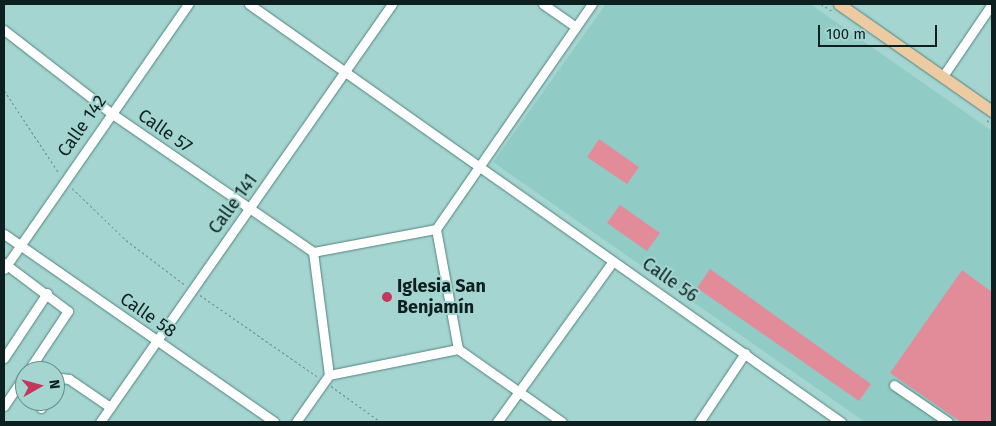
<!DOCTYPE html>
<html>
<head>
<meta charset="utf-8">
<style>
  body { margin:0 }
  #map { position:relative; width:996px; height:426px; overflow:hidden; background:#a4d5d1; font-family:"Fira Sans",sans-serif }
  div>[style] { position:absolute }
  [style*='--x'] { left:calc(var(--x)*1px); top:calc(var(--y)*1px); width:calc(var(--w)*1px); rotate:calc(var(--a)*1deg) }
  .built>* { inset:0; background:#90cbc6 }
  .building>* { inset:0; background:#e28c9a }
  .path>* { height:1px; margin-top:-0.5px; transform-origin:0; background:repeating-linear-gradient(90deg,#6b918e 0 2.5px,transparent 0 5px) }
  .roads { filter:drop-shadow(0 0 1px #54837f) drop-shadow(0 0 1px #54837f) }
  .minor>* { height:9px; margin:-4.5px; padding:0 4.5px; transform-origin:4.5px; border-radius:4.5px; background:#fff }
  .major>* { height:11px; margin:-5.5px; padding:0 5.5px; transform-origin:5.5px; border-radius:5.5px; background:#edcba2 }
  .dots>* { width:14px; height:14px; translate:-50% -50%; box-sizing:border-box; border:2px solid #a4d5d1; border-radius:50% }
  span { translate:-50% -50%; white-space:nowrap; text-align:center; line-height:1.15; -webkit-text-stroke:4px #a4d5d1; paint-order:stroke }
  .street-label { font-size:18px; color:#0d201f }
  .poi-label { font-size:18px; color:#0d201f; font-weight:700 }
  .left { translate:0 -50%; text-align:left }
  .frame { position:absolute; inset:0; border:5px solid #0d201f; pointer-events:none }
  .north { position:absolute; left:15px; top:361px; width:50px; height:50px; box-sizing:border-box; background:#a4d5d1; border:1px solid #688d8a; border-radius:50%; rotate:83deg; font-size:14px; font-weight:700; line-height:20px; text-align:center; color:#0d201f }
  .north::after { content:''; display:block; margin:auto; width:18px; height:22px; background:#c5365c; clip-path:polygon(50% 0,100% 100%,50% 72%,0 100%) }
  .scale { position:absolute; left:818px; top:25px; width:119px; height:22px; box-sizing:border-box; border:2px solid #0d201f; border-top:0; padding-left:6px; font-size:15px; line-height:18px; white-space:nowrap; color:#0d201f; -webkit-text-stroke:4px #a4d5d1; paint-order:stroke }
</style>
</head>
<body>
<div id="map">
  <div class="built">
    <div style="clip-path:polygon(606px 4px,810px 4px,992px 131px,992px 422px,865px 422px,493px 162px)"></div>
  </div>
  <div class="building">
    <div style="clip-path:polygon(599px 139px,639px 167px,627px 184px,587px 157px)"></div>
    <div style="clip-path:polygon(620px 205px,660px 233px,647px 251px,607px 223px)"></div>
    <div style="clip-path:polygon(710px 269px,871px 384px,859px 401px,697px 288px)"></div>
    <div style="clip-path:polygon(962px 270px,992px 292px,992px 422px,961px 422px,890px 373px)"></div>
  </div>
  <div class="path">
    <div style="--x:821;--y:4;--w:13;--a:32"></div>
    <div style="--x:4;--y:90;--w:100;--a:56.5"></div>
    <div style="--x:987;--y:120;--w:6;--a:39"></div>
    <div style="--x:72;--y:188;--w:75;--a:43.9"></div>
    <div style="--x:126;--y:240;--w:73;--a:37.2"></div>
    <div style="--x:200;--y:295;--w:144;--a:34.8"></div>
    <div style="--x:331;--y:386;--w:62;--a:35.8"></div>
  </div>
  <div class="roads">
    <div class="minor">
      <div style="--x:249;--y:4;--w:725;--a:35.23"></div>
      <div style="--x:543;--y:4;--w:40;--a:34.9"></div>
      <div style="--x:4;--y:30;--w:135;--a:37.8"></div>
      <div style="--x:111;--y:113;--w:245;--a:34.5"></div>
      <div style="--x:943;--y:76;--w:87;--a:-55.8"></div>
      <div style="--x:436;--y:229;--w:274;--a:-55.3"></div>
      <div style="--x:436;--y:229;--w:122;--a:79.6"></div>
      <div style="--x:4;--y:234;--w:329;--a:34.8"></div>
      <div style="--x:4;--y:263;--w:80;--a:36.9"></div>
      <div style="--x:68;--y:311;--w:72;--a:123.7"></div>
      <div style="--x:4;--y:269;--w:323;--a:-55.2"></div>
      <div style="--x:458;--y:349;--w:127;--a:35.1"></div>
      <div style="--x:4;--y:358;--w:78;--a:-56.5"></div>
      <div style="--x:329;--y:375;--w:124;--a:-97.4"></div>
      <div style="--x:313;--y:252;--w:125;--a:-10.6"></div>
      <div style="--x:329;--y:375;--w:132;--a:-11.4"></div>
      <div style="--x:55;--y:385;--w:9;--a:-49"></div>
      <div style="--x:61;--y:378;--w:8;--a:7"></div>
      <div style="--x:69;--y:379;--w:50;--a:34.3"></div>
      <div style="--x:894;--y:385;--w:65;--a:34.4"></div>
      <div style="--x:4;--y:406;--w:37;--a:-56"></div>
      <div style="--x:41;--y:408;--w:8;--a:-60"></div>
      <div style="--x:100;--y:422;--w:510;--a:-55.06"></div>
      <div style="--x:296;--y:422;--w:57;--a:-54.9"></div>
      <div style="--x:497;--y:422;--w:198;--a:-54.2"></div>
      <div style="--x:699;--y:422;--w:83;--a:-56.3"></div>
    </div>
    <div class="major">
      <div style="--x:839;--y:4;--w:187;--a:35"></div>
    </div>
  </div>
  <div class="dots">
    <div style="left:387px;top:297px;background:#c5365c"></div>
  </div>
  <div class="street-label">
    <span style="left:82px;top:126px;rotate:-55deg">Calle 142</span>
    <span style="left:165px;top:131px;rotate:35deg">Calle 57</span>
    <span style="left:233px;top:204px;rotate:-54deg">Calle 141</span>
    <span style="left:670px;top:280px;rotate:35deg">Calle 56</span>
    <span style="left:148px;top:315px;rotate:35deg">Calle 58</span>
  </div>
  <div class="poi-label">
    <span class="left" style="left:397px;top:297px">Iglesia San<br>Benjamín</span>
  </div>
  <div class="frame"></div>
  <div class="north">N</div>
  <div class="scale">100 m</div>
</div>
</body>
</html>
